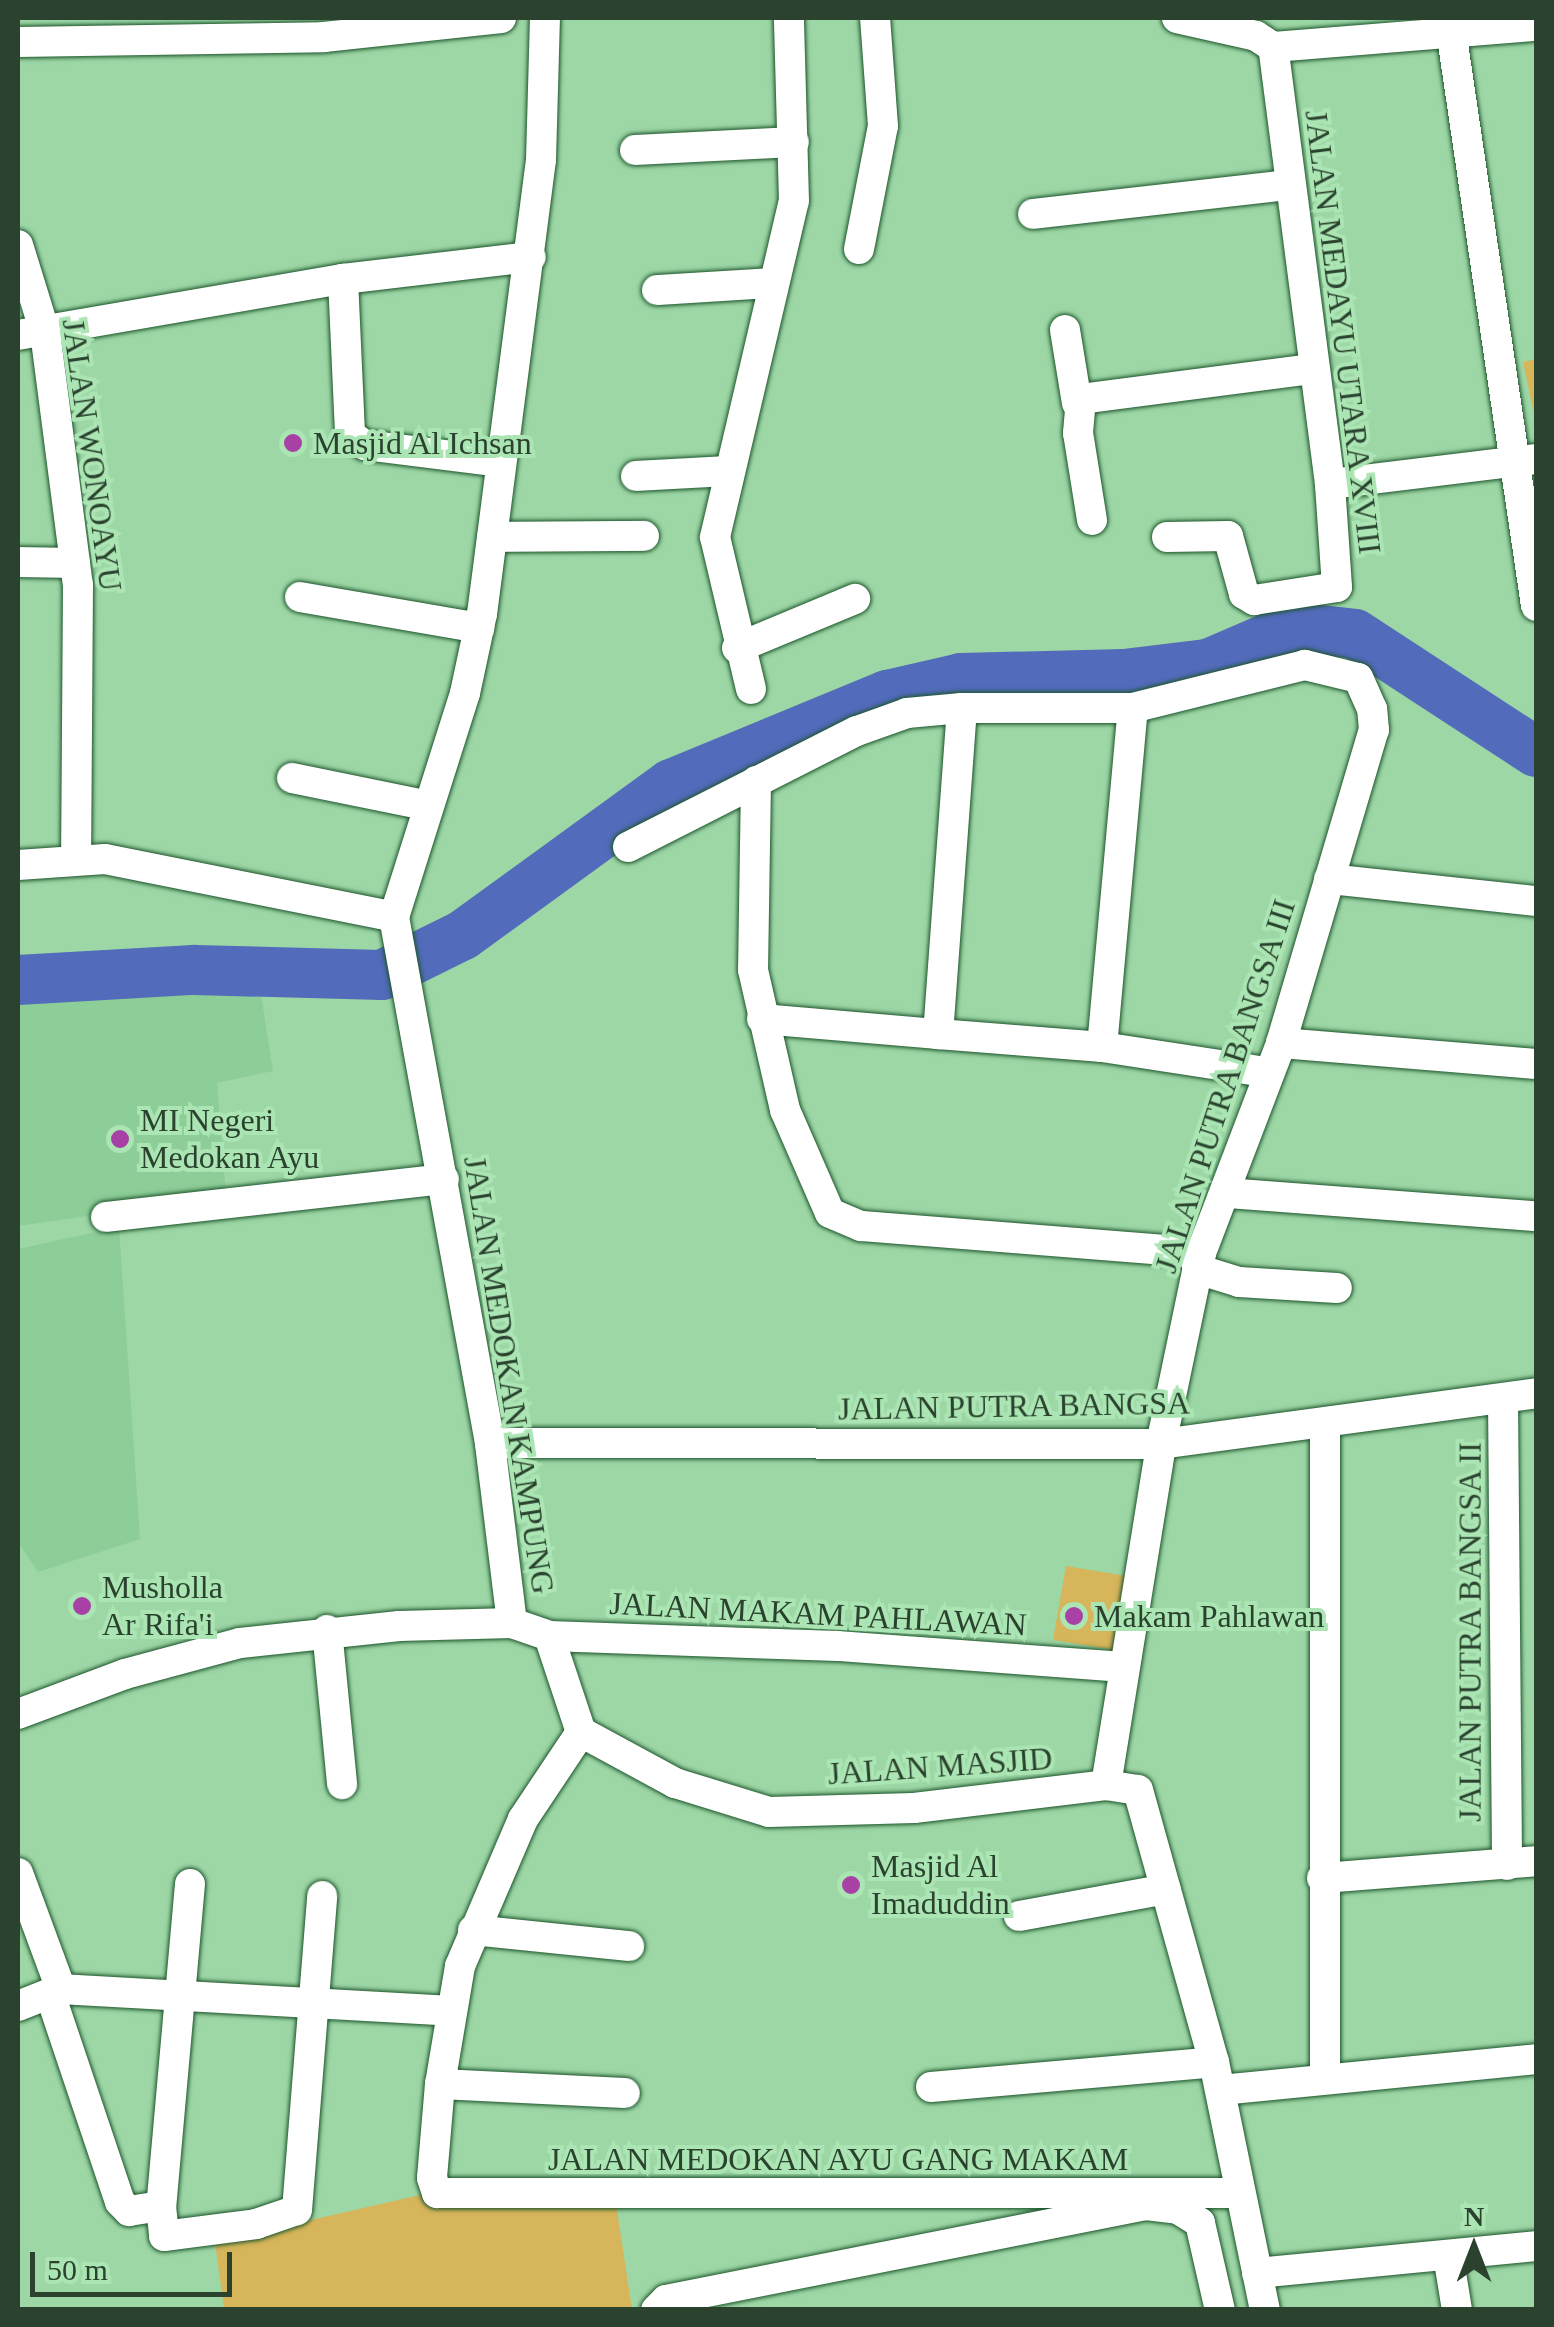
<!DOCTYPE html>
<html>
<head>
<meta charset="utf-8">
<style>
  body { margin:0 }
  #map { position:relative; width:1554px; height:2327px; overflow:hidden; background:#9dd7a6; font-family:"Times New Roman",serif }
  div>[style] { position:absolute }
  .built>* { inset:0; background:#8dcd98 }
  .green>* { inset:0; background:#d6b55b }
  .river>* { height:50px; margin:-25px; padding:0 25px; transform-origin:25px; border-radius:25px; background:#526bbb }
  .roads { filter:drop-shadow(0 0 2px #1d552b) drop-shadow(0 0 2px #1d552b) }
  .minor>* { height:30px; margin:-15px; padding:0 15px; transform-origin:15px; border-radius:15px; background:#fff }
  .dots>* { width:28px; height:28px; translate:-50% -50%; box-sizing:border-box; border:5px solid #aae5b3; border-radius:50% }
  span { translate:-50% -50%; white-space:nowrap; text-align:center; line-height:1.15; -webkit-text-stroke:8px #aae5b3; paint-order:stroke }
  .street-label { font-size:32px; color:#2a422e }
  .poi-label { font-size:32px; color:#2a422e }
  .left { translate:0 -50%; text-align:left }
  .frame { position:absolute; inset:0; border:20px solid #2a422e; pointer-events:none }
  .north { position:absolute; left:1424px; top:2197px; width:100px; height:100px; -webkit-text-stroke:8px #aae5b3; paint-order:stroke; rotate:0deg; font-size:28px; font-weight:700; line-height:40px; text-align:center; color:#2a422e }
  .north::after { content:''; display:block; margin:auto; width:35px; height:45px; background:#2a422e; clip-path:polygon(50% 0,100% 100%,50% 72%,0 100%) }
  .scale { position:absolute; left:30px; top:2252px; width:202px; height:45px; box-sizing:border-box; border:5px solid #2a422e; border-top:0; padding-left:12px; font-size:30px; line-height:35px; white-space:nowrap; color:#2a422e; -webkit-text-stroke:8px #aae5b3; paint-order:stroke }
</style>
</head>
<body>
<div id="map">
  <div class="built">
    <i style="clip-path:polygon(259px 982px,273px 1071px,217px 1083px,226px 1196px,18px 1226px,18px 992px)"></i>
    <i style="clip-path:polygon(119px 1227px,140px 1539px,38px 1572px,18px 1542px,18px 1249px)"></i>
  </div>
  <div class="green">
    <i style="clip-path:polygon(1536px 359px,1536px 423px,1523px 362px)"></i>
    <i style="clip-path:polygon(1066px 1566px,1126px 1576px,1113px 1650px,1053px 1640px)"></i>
    <i style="clip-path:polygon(420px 2195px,616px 2204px,632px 2309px,224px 2309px,215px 2242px)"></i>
  </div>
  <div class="river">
    <i style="left:18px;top:980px;width:176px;rotate:-3.3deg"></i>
    <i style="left:194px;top:970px;width:188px;rotate:1.5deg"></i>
    <i style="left:382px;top:975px;width:90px;rotate:-26.3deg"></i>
    <i style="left:463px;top:935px;width:257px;rotate:-36deg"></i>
    <i style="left:671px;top:784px;width:234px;rotate:-22.4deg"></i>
    <i style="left:887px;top:695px;width:76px;rotate:-12.9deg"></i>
    <i style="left:961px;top:678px;width:163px;rotate:-1.4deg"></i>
    <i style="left:1124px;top:674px;width:85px;rotate:-6.8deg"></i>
    <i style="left:1208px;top:664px;width:94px;rotate:-23.3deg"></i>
    <i style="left:1294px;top:627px;width:61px;rotate:6.5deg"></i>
    <i style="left:1355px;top:634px;width:216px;rotate:33.1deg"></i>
  </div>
  <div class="roads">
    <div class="minor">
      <i style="left:1177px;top:18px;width:81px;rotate:12.8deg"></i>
      <i style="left:1256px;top:36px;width:20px;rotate:33deg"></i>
      <i style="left:1452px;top:37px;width:575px;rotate:81.6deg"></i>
      <i style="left:18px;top:42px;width:306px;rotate:-0.9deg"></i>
      <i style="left:324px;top:37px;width:178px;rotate:-6.1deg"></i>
      <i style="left:1273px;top:47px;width:264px;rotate:-4.6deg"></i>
      <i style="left:635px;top:150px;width:159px;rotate:-2.9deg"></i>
      <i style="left:1033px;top:214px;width:256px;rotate:-6.5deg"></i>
      <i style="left:18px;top:245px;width:91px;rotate:72.8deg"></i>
      <i style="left:45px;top:332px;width:255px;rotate:82.6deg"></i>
      <i style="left:78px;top:585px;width:273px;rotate:90.4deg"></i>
      <i style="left:859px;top:249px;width:125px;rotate:-79deg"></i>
      <i style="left:883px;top:126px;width:108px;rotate:-94.2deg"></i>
      <i style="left:343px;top:279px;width:156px;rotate:87.4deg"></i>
      <i style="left:350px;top:435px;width:18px;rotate:34deg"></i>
      <i style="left:365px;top:445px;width:137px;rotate:7.1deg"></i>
      <i style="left:657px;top:290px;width:114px;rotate:-3.5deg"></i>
      <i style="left:1065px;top:330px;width:74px;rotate:80.7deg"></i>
      <i style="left:18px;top:335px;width:330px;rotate:-9.8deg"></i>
      <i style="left:343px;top:279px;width:189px;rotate:-6.7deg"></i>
      <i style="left:636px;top:476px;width:91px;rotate:-3.1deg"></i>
      <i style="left:1330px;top:484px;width:208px;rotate:-6.9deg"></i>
      <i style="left:1092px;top:520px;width:88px;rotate:-99.1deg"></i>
      <i style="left:1078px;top:433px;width:34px;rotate:-85deg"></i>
      <i style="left:1081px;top:399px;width:234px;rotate:-7.4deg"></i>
      <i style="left:492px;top:537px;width:152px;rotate:-0.4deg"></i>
      <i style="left:1167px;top:537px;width:61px;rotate:-0.9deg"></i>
      <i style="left:1228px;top:536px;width:60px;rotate:74.6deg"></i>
      <i style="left:1244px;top:594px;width:12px;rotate:31deg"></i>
      <i style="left:1254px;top:600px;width:84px;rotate:-8.9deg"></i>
      <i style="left:1337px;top:587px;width:103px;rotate:-93.9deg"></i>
      <i style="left:1330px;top:484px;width:441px;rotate:-97.4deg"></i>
      <i style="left:18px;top:562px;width:57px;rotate:1deg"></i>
      <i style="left:300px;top:597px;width:182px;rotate:9.8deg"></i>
      <i style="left:737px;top:648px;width:128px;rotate:-22.6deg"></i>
      <i style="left:751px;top:689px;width:156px;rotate:-103.3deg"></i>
      <i style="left:715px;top:537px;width:345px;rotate:-76.8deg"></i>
      <i style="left:794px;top:201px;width:183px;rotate:-91.6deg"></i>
      <i style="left:292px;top:778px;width:136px;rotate:11.5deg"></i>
      <i style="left:756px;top:781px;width:189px;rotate:90.9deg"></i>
      <i style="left:753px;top:970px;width:144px;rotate:77.1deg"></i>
      <i style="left:785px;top:1110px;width:112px;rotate:66.4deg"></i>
      <i style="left:830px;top:1213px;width:34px;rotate:23deg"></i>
      <i style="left:861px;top:1226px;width:341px;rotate:4.5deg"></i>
      <i style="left:628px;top:847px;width:257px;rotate:-26.9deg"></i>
      <i style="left:857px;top:731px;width:53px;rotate:-19.8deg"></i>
      <i style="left:907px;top:713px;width:55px;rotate:-5.2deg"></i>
      <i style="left:18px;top:865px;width:87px;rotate:-3.9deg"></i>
      <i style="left:105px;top:859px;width:295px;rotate:11.3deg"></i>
      <i style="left:1329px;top:879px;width:208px;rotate:6.1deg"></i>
      <i style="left:762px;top:1019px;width:177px;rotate:4.9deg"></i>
      <i style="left:1281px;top:1043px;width:256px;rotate:4.7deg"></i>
      <i style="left:1102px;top:1047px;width:340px;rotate:-84.8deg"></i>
      <i style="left:1227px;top:1193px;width:310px;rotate:4.3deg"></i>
      <i style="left:106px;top:1217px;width:340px;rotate:-6.4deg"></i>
      <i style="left:1197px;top:1269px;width:44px;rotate:17.2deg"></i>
      <i style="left:1239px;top:1282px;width:98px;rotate:3.5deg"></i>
      <i style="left:1503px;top:1399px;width:466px;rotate:89.5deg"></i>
      <i style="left:1325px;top:1423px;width:655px;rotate:90deg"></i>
      <i style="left:490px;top:1443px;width:671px;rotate:0.09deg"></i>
      <i style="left:1161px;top:1444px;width:378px;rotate:-7.7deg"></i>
      <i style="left:512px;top:1623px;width:181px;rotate:-97deg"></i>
      <i style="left:490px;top:1443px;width:535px;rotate:-100.34deg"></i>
      <i style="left:394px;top:917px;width:235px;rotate:-72.4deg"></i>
      <i style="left:465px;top:693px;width:81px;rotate:-77.9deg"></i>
      <i style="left:482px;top:614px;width:458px;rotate:-82.6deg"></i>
      <i style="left:541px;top:160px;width:142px;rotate:-88.4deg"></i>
      <i style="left:327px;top:1630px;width:155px;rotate:84.4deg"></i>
      <i style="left:549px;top:1636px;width:101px;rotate:71.6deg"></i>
      <i style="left:581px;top:1732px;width:107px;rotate:28.5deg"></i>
      <i style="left:675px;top:1783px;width:98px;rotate:17.1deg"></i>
      <i style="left:769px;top:1812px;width:145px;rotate:-1.6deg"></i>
      <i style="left:914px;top:1808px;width:193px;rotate:-6.8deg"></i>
      <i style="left:1106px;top:1785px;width:32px;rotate:9deg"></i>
      <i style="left:1138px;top:1790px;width:282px;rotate:74.4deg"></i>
      <i style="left:1214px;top:2062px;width:253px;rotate:78.4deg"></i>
      <i style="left:18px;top:1714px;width:114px;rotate:-20.5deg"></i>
      <i style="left:125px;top:1674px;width:119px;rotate:-15.1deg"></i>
      <i style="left:240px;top:1643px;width:160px;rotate:-6.1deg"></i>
      <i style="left:399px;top:1626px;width:113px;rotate:-1.5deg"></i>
      <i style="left:512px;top:1623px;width:39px;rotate:19deg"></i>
      <i style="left:549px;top:1636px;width:289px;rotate:2deg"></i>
      <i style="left:838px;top:1646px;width:285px;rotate:4.2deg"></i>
      <i style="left:581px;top:1732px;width:105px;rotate:123.7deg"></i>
      <i style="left:523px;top:1819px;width:160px;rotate:113.2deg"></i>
      <i style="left:460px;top:1966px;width:120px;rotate:99.6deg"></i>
      <i style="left:440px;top:2084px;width:94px;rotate:94.9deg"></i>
      <i style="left:432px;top:2178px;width:16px;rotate:72deg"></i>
      <i style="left:437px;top:2193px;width:802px"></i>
      <i style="left:1106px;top:1785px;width:345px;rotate:-80.8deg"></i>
      <i style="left:1161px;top:1444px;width:195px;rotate:-78.2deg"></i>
      <i style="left:1201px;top:1253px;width:225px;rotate:-69.1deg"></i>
      <i style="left:1281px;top:1043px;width:327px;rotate:-73.5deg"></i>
      <i style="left:1374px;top:730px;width:21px;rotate:-95deg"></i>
      <i style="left:1372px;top:709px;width:34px;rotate:-114deg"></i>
      <i style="left:1358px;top:678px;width:55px;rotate:-166.2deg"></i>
      <i style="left:1305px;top:665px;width:177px;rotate:166deg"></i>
      <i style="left:1133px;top:708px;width:171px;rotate:180deg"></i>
      <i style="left:962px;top:708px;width:327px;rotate:94.2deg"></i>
      <i style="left:938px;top:1034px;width:165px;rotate:4.5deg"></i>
      <i style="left:1102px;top:1047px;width:166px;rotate:8.7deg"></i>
      <i style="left:18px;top:1873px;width:124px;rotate:69.7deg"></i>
      <i style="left:61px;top:1989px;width:390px;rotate:3.2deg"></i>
      <i style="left:1322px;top:1878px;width:215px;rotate:-4.5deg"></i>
      <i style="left:190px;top:1884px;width:323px;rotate:95.1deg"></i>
      <i style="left:161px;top:2206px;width:30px;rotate:84deg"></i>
      <i style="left:164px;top:2236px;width:93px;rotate:-7.4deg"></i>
      <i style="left:256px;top:2224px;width:43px;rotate:-18.9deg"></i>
      <i style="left:297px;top:2210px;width:315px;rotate:-85.4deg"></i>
      <i style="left:1019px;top:1916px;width:149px;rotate:-10.4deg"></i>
      <i style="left:473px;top:1930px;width:157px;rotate:5.9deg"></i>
      <i style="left:50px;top:1994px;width:219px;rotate:71.4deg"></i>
      <i style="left:120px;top:2202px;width:13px;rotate:45deg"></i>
      <i style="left:129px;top:2211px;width:32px;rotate:-9deg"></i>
      <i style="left:18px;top:2006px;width:46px;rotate:-21.6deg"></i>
      <i style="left:440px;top:2084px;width:185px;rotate:2.8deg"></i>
      <i style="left:931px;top:2087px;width:284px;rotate:-5deg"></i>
      <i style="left:1221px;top:2090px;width:317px;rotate:-5.6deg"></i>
      <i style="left:1448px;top:2255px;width:56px;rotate:80.7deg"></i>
      <i style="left:1257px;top:2273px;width:280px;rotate:-5.5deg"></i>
      <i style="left:656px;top:2310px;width:14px;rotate:-45deg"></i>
      <i style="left:666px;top:2300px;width:489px;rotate:-11.2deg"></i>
      <i style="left:1146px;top:2205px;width:32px;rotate:7deg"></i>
      <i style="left:1178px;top:2209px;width:26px;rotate:32deg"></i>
      <i style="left:1200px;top:2223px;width:89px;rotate:77.1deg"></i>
    </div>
  </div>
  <div class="dots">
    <i style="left:293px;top:443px;background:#a841a5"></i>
    <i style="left:120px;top:1139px;background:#a841a5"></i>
    <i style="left:82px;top:1606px;background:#a841a5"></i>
    <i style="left:1074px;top:1616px;background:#a841a5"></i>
    <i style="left:851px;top:1885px;background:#a841a5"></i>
  </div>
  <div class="street-label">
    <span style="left:1343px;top:332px;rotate:83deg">JALAN MEDAYU UTARA XVIII</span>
    <span style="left:92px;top:455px;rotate:82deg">JALAN WONOAYU</span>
    <span style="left:1225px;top:1086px;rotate:-72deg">JALAN PUTRA BANGSA III</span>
    <span style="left:509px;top:1375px;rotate:81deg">JALAN MEDOKAN KAMPUNG</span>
    <span style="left:1014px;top:1406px;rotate:-1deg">JALAN PUTRA BANGSA</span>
    <span style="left:818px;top:1614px;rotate:3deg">JALAN MAKAM PAHLAWAN</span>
    <span style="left:1470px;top:1632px;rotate:-90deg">JALAN PUTRA BANGSA II</span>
    <span style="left:940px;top:1766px;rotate:-4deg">JALAN MASJID</span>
    <span style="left:838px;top:2159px">JALAN MEDOKAN AYU GANG MAKAM</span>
  </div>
  <div class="poi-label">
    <span class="left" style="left:313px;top:443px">Masjid Al Ichsan</span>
    <span class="left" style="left:140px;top:1139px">MI Negeri<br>Medokan Ayu</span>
    <span class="left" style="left:102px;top:1606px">Musholla<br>Ar Rifa'i</span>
    <span class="left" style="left:1094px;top:1616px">Makam Pahlawan</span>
    <span class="left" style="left:871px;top:1885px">Masjid Al<br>Imaduddin</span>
  </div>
  <div class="frame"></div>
  <div class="north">N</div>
  <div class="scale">50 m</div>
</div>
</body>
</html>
